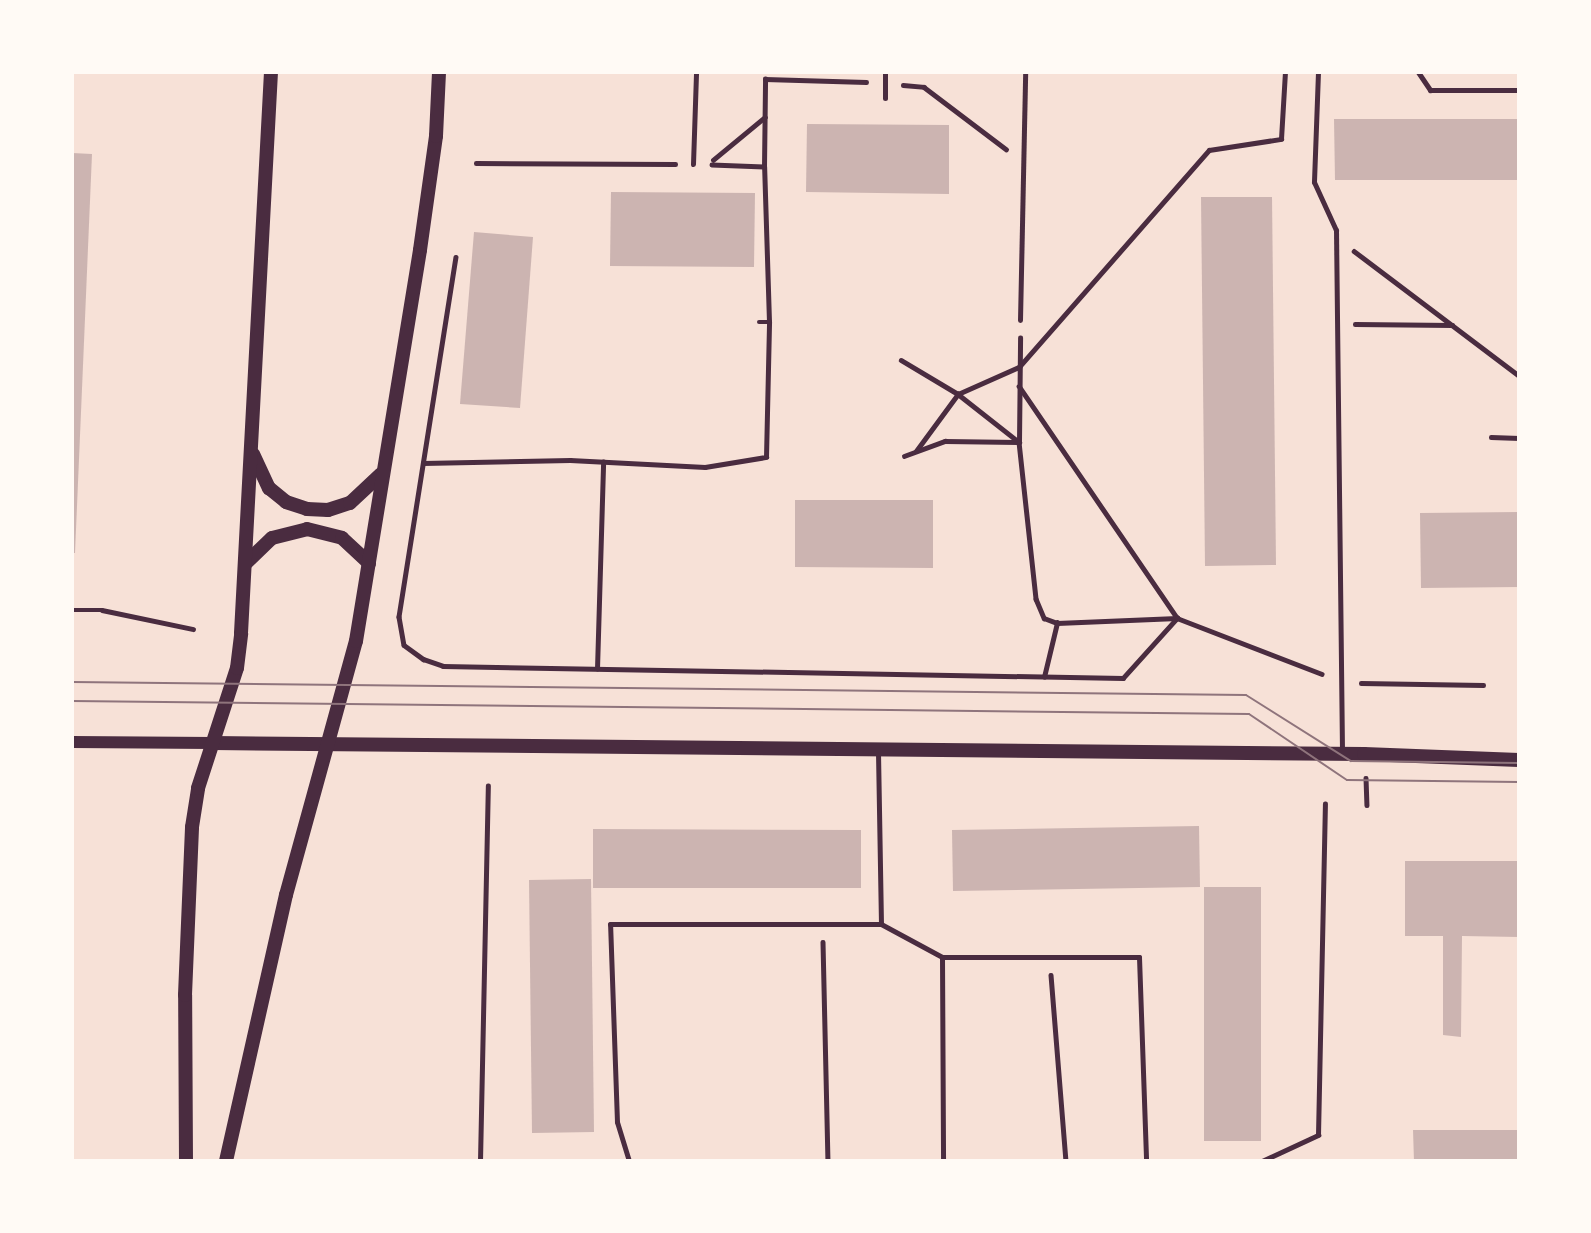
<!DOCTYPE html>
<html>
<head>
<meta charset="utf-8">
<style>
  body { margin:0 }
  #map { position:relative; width:1591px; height:1233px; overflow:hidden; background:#f7e1d7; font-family:Raleway,sans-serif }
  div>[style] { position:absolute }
  .building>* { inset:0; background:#ccb4b1 }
  .path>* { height:4.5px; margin:-2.25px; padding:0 2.25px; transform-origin:2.25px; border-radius:2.25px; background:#4a2c40 }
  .service>* { height:5px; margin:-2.5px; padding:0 2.5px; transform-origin:2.5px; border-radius:2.5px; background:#4a2c40 }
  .tertiary>* { height:12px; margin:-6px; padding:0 6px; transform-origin:6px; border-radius:6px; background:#4a2c40 }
  .secondary>* { height:14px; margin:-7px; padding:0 7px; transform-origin:7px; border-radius:7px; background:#4a2c40 }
  .tram>* { height:2px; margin:-1px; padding:0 1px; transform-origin:1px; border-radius:1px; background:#8f747c }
  span { translate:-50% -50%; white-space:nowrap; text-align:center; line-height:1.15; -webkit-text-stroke:5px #fffaf5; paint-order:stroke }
  .frame { position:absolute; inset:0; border:74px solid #fffaf5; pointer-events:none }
</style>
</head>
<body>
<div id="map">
  <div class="building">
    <i style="clip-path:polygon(1334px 119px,1519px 119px,1519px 180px,1335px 180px)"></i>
    <i style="clip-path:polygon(807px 124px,949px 125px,949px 194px,806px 192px)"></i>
    <i style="clip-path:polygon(72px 153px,92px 154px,75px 553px,72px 553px)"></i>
    <i style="clip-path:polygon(611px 192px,755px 193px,754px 267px,610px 266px)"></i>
    <i style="clip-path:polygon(1201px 197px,1272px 197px,1276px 565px,1205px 566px)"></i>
    <i style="clip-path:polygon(474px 232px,533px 237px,520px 408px,460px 404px)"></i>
    <i style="clip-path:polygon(795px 500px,933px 500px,933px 568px,795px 567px)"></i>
    <i style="clip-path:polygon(1519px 512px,1519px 587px,1421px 588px,1420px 513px)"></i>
    <i style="clip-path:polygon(1199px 826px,1200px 887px,953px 891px,952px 830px)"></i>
    <i style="clip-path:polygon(593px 829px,861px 830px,861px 888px,593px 888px)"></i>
    <i style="clip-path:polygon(1405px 861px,1519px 861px,1519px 937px,1462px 936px,1461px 1037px,1443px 1035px,1443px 936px,1405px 936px)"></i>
    <i style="clip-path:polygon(591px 879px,594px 1132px,532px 1133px,529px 880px)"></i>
    <i style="clip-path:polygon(1204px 887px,1261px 887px,1261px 1141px,1204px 1141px)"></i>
    <i style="clip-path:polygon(1413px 1130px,1519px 1130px,1519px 1161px,1414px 1161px)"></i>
  </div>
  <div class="path">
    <i style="left:903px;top:85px;width:21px;rotate:5deg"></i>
    <i style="left:924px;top:87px;width:103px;rotate:37.1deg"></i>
    <i style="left:713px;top:160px;width:67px;rotate:-39.6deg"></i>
    <i style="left:476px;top:163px;width:199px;rotate:0.3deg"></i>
    <i style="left:764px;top:167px;width:88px;rotate:-89.3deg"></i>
    <i style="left:765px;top:79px;width:101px;rotate:1.7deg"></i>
    <i style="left:1354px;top:251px;width:207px;rotate:37.1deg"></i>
    <i style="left:456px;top:257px;width:364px;rotate:99deg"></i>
    <i style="left:399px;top:617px;width:28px;rotate:80deg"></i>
    <i style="left:404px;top:645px;width:24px;rotate:36deg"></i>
    <i style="left:423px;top:659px;width:21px;rotate:19deg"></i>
    <i style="left:443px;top:666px;width:680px;rotate:1.01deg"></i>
    <i style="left:1123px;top:678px;width:81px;rotate:-48deg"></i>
    <i style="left:759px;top:322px;width:10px"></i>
    <i style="left:1355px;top:324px;width:97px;rotate:0.6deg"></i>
    <i style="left:901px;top:360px;width:66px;rotate:30.8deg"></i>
    <i style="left:958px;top:394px;width:78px;rotate:38.2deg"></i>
    <i style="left:1019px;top:442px;width:158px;rotate:83.8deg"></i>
    <i style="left:1036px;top:599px;width:21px;rotate:67deg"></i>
    <i style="left:1044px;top:618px;width:14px;rotate:21deg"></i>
    <i style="left:1057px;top:623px;width:120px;rotate:-2.4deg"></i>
    <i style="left:1019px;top:386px;width:281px;rotate:55.7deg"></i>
    <i style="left:1177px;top:618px;width:155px;rotate:21.1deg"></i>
    <i style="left:1491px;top:437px;width:28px;rotate:2deg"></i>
    <i style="left:916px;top:451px;width:71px;rotate:-53.6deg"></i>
    <i style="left:958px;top:394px;width:67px;rotate:-23.9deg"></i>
    <i style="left:1019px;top:367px;width:288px;rotate:-48.8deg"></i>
    <i style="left:1209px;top:150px;width:73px;rotate:-8.7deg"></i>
    <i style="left:1281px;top:139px;width:67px;rotate:-86.6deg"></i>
    <i style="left:904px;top:456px;width:44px;rotate:-20.1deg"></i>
    <i style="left:945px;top:441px;width:74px;rotate:0.8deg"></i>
    <i style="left:1019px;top:442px;width:104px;rotate:-89.4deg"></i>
    <i style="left:423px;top:463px;width:147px;rotate:-1.2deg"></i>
    <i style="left:570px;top:460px;width:135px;rotate:3deg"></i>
    <i style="left:705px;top:467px;width:62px;rotate:-9.3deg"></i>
    <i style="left:766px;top:457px;width:135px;rotate:-88.7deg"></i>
    <i style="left:769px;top:322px;width:155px;rotate:-91.8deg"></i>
    <i style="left:764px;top:167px;width:52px;rotate:-177.8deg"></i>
    <i style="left:72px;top:610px;width:30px"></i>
    <i style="left:102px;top:610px;width:93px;rotate:11.8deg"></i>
    <i style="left:597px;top:669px;width:207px;rotate:-88.3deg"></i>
    <i style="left:1044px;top:677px;width:56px;rotate:-76.5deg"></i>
    <i style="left:1361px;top:683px;width:122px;rotate:0.9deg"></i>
    <i style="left:1366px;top:778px;width:27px;rotate:88deg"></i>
    <i style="left:823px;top:942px;width:219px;rotate:88.7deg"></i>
    <i style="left:1051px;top:975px;width:187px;rotate:85.4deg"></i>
    <i style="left:480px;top:1161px;width:375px;rotate:-88.8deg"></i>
    <i style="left:1262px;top:1161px;width:62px;rotate:-24.9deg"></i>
    <i style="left:1318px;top:1135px;width:331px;rotate:-88.8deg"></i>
  </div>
  <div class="service">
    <i style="left:1318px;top:72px;width:110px;rotate:92.1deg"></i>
    <i style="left:1314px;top:182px;width:53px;rotate:65.4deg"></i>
    <i style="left:1336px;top:230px;width:523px;rotate:89.34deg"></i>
    <i style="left:1418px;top:72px;width:22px;rotate:56deg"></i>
    <i style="left:1430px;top:90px;width:89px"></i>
    <i style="left:885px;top:98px;width:26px;rotate:-90deg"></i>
    <i style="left:693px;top:164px;width:92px;rotate:-88.1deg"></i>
    <i style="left:1020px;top:320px;width:248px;rotate:-88.8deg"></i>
    <i style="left:881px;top:924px;width:69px;rotate:28.4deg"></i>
    <i style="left:942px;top:957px;width:197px"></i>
    <i style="left:1139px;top:957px;width:204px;rotate:88deg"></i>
    <i style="left:942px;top:957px;width:204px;rotate:89.7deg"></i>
    <i style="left:629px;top:1161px;width:41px;rotate:-107.1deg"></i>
    <i style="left:617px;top:1122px;width:198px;rotate:-92deg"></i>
    <i style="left:610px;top:924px;width:271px"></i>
    <i style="left:881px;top:924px;width:175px;rotate:-91deg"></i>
  </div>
  <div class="tertiary">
    <i style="left:72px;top:742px;width:141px;rotate:0.4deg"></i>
  </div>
  <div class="secondary">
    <i style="left:253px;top:454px;width:38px;rotate:65deg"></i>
    <i style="left:269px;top:488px;width:22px;rotate:39deg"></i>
    <i style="left:286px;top:502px;width:22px;rotate:18deg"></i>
    <i style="left:307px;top:509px;width:21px;rotate:3deg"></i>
    <i style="left:328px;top:510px;width:23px;rotate:-18deg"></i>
    <i style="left:350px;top:503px;width:42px;rotate:-43.1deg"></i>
    <i style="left:246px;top:563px;width:36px;rotate:-44deg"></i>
    <i style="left:272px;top:538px;width:36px;rotate:-14deg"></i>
    <i style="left:307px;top:529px;width:36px;rotate:14deg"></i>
    <i style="left:342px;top:538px;width:37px;rotate:43deg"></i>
    <i style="left:213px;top:743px;width:1151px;rotate:0.55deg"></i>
    <i style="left:1364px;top:754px;width:155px;rotate:2.2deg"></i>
    <i style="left:186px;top:1161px;width:166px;rotate:-90.3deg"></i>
    <i style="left:185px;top:995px;width:168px;rotate:-87.6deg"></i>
    <i style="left:192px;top:827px;width:39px;rotate:-81deg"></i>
    <i style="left:198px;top:788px;width:126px;rotate:-72deg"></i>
    <i style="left:237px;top:668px;width:35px;rotate:-83deg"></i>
    <i style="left:241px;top:633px;width:562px;rotate:-86.94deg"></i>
    <i style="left:226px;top:1161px;width:273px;rotate:-77.3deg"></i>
    <i style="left:286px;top:895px;width:263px;rotate:-74.6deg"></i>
    <i style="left:356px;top:641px;width:396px;rotate:-80.7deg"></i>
    <i style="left:420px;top:250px;width:115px;rotate:-82deg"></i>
    <i style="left:436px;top:136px;width:64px;rotate:-87.3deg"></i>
  </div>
  <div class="tram">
    <i style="left:72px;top:682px;width:1174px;rotate:0.63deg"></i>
    <i style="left:1246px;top:695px;width:124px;rotate:32.2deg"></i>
    <i style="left:1351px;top:761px;width:168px;rotate:0.7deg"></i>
    <i style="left:72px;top:701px;width:1177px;rotate:0.63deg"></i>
    <i style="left:1249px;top:714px;width:118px;rotate:34deg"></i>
    <i style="left:1347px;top:780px;width:172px;rotate:0.7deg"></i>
  </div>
  <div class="frame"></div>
</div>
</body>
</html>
